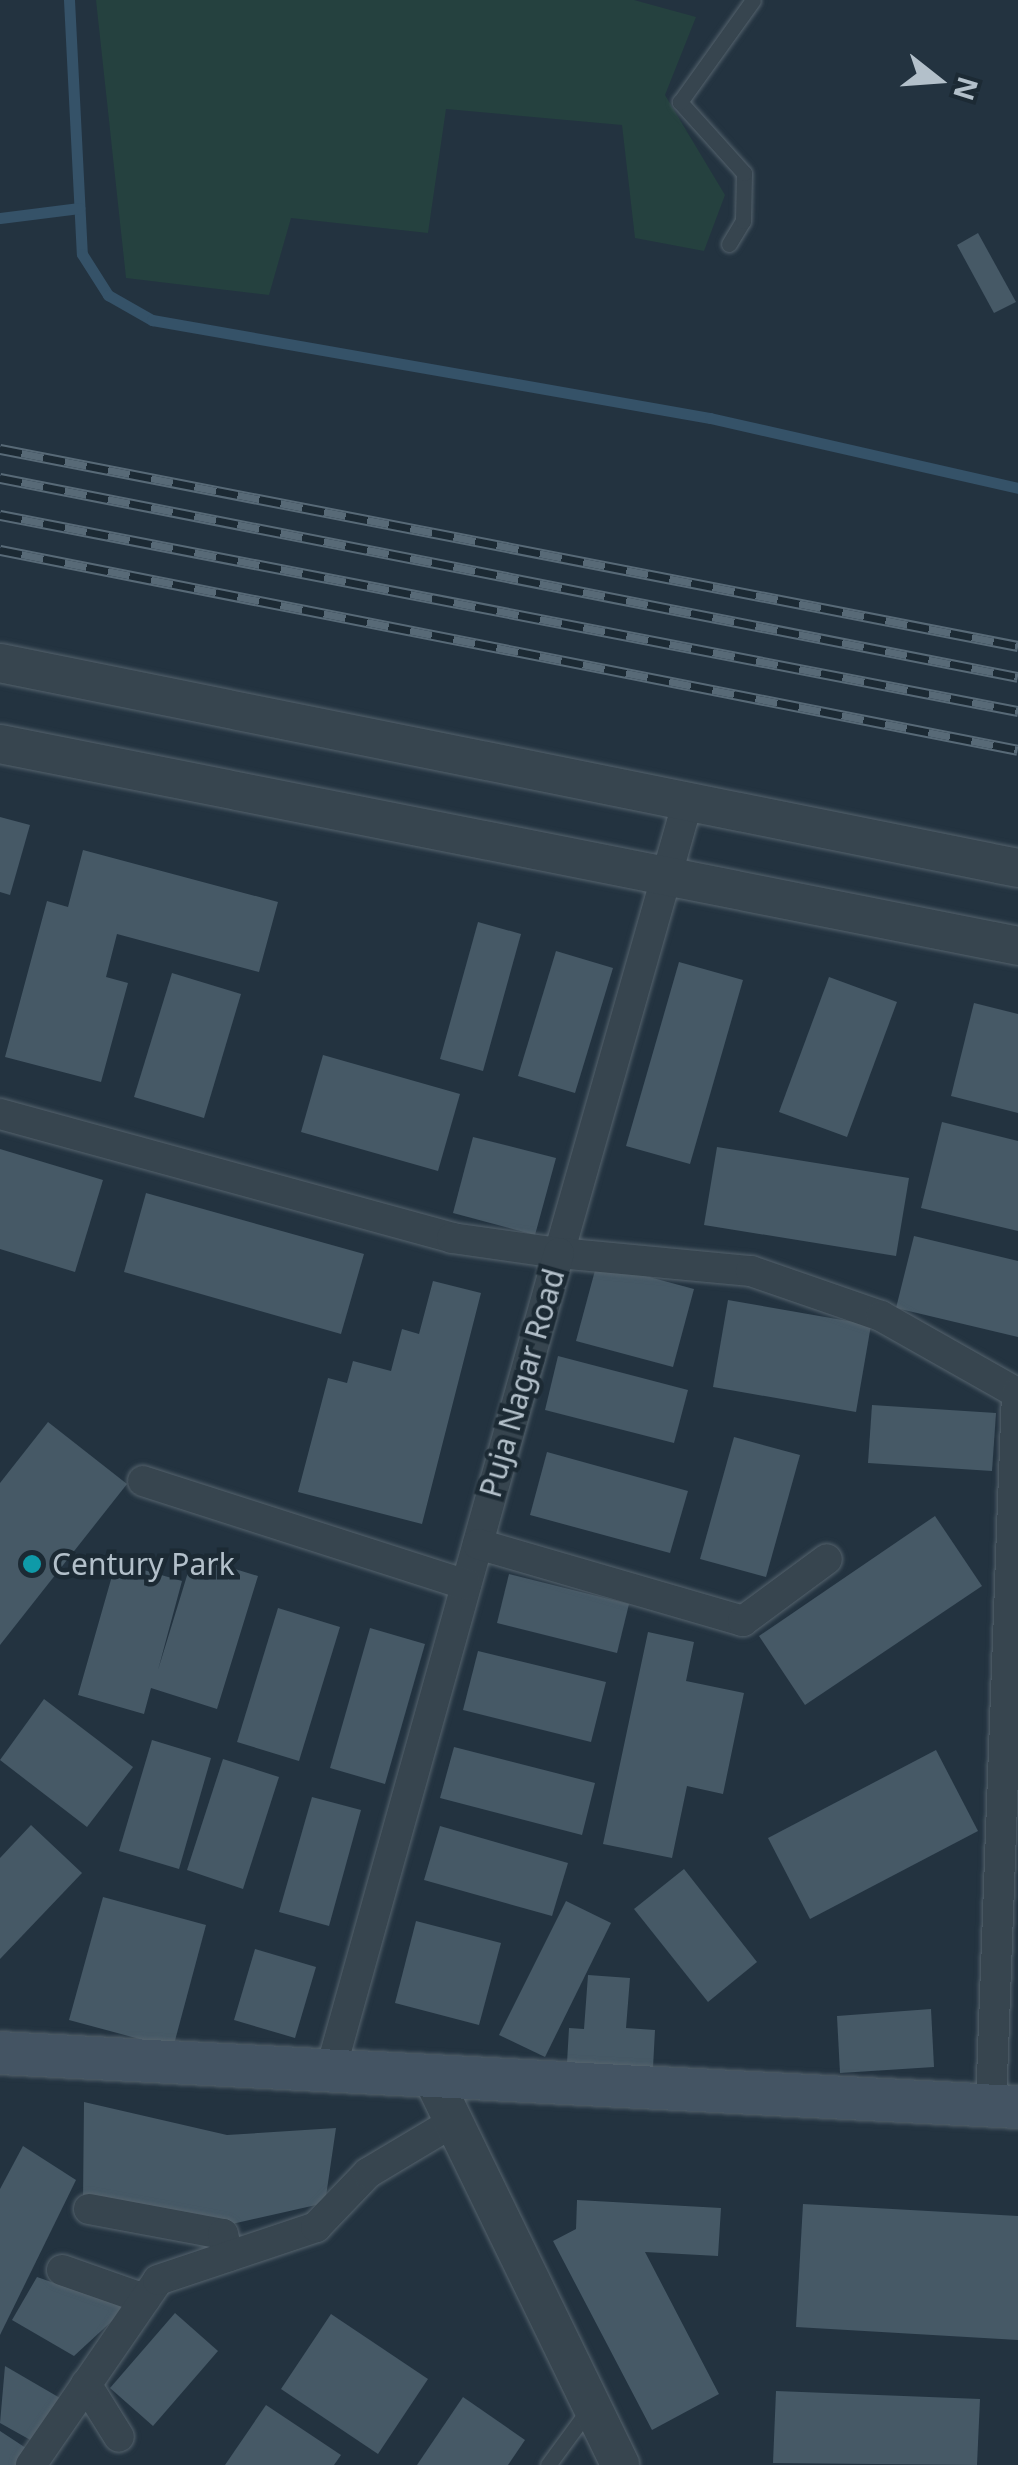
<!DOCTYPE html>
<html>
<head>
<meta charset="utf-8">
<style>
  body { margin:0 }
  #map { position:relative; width:1018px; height:2465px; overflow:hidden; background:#233340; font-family:"Noto Sans",sans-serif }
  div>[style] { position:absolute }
  .green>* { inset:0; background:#25413f }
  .stream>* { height:11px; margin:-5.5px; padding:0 5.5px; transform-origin:5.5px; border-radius:5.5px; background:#355268 }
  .building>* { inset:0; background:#465966 }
  .roads { filter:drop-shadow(0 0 2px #55636d) drop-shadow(0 0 2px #55636d) }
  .service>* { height:15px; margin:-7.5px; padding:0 7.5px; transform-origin:7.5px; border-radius:7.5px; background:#37454f }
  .minor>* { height:30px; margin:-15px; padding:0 15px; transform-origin:15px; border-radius:15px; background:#37454f }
  .tertiary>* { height:38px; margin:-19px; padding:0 19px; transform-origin:19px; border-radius:19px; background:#37454f }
  .secondary>* { height:42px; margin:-21px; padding:0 21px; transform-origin:21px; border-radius:21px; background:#445463 }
  .rail>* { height:11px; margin-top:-5.5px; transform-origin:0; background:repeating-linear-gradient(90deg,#1c2a34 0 22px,#586a77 0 44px); box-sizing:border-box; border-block:2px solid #586a77 }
  .dots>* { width:28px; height:28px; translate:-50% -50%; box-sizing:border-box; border:5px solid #1c2a34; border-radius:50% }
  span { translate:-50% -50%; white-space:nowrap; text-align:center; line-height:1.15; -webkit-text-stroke:9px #1c2a34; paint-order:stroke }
  .street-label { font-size:30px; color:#b3c0ca }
  .poi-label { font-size:30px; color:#b3c0ca }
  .left { translate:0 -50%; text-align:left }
  .north { position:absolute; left:888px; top:30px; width:100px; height:100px; -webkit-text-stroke:8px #1c2a34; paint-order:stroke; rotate:107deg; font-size:28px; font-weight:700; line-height:40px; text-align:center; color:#b3c0ca }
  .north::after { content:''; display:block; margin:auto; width:35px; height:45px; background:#b3c0ca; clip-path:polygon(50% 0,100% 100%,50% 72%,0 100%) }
</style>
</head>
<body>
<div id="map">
  <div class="green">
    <i style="clip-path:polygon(96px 0,634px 0,696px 17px,665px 95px,725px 195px,704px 251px,635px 238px,622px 125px,446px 109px,428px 233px,291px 218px,269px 295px,126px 278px)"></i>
  </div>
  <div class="stream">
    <i style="left:69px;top:0;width:254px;rotate:87.1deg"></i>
    <i style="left:82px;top:254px;width:49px;rotate:57.6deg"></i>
    <i style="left:108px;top:295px;width:51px;rotate:29.6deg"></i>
    <i style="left:152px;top:320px;width:567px;rotate:9.96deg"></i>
    <i style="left:710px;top:418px;width:316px;rotate:12.8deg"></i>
    <i style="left:0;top:218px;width:80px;rotate:-7.2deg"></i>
  </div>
  <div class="building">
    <i style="clip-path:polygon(978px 233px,1016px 302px,994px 313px,957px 245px)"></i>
    <i style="clip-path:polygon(0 817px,30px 825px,10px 895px,0 892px)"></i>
    <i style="clip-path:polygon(83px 850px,278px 902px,259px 972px,117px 934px,106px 977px,128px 983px,101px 1082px,5px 1057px,47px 901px,68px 907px)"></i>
    <i style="clip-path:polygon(478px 922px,521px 934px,483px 1071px,440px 1059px)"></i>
    <i style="clip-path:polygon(556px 951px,613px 968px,575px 1093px,518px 1076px)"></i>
    <i style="clip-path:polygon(679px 962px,743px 980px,690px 1164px,626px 1146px)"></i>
    <i style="clip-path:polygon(172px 973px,241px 994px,204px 1118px,134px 1097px)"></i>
    <i style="clip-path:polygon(829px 977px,897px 1002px,847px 1137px,779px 1112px)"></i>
    <i style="clip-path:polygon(974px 1003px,1018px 1014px,1018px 1113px,951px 1096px)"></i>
    <i style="clip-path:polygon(323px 1055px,460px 1094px,438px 1171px,301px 1132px)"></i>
    <i style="clip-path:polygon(942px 1122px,1018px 1141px,1018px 1231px,921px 1208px)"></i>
    <i style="clip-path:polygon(473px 1137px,556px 1158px,535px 1235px,453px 1213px)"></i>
    <i style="clip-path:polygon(717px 1147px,909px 1178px,896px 1256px,704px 1225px)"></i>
    <i style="clip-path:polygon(0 1149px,103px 1180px,75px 1272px,0 1249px)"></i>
    <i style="clip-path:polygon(146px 1193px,364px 1254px,341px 1334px,124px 1272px)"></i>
    <i style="clip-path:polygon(914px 1236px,1018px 1261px,1018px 1337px,896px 1308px)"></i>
    <i style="clip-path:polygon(597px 1263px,694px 1289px,673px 1367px,576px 1341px)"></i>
    <i style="clip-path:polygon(433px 1281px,481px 1293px,422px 1524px,298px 1492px,328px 1378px,347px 1383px,353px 1361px,391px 1371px,402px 1329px,419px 1334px)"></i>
    <i style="clip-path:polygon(728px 1300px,871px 1325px,856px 1412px,713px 1387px)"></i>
    <i style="clip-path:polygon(558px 1356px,688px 1390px,674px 1443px,545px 1410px)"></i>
    <i style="clip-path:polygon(872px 1405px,996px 1413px,992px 1471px,868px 1463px)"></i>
    <i style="clip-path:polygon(48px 1422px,127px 1484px,0 1645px,0 1483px)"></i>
    <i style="clip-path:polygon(734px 1437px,800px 1455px,766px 1577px,700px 1559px)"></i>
    <i style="clip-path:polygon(547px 1452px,688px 1491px,670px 1553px,530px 1515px)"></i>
    <i style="clip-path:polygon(935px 1516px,982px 1586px,805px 1705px,759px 1636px)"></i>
    <i style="clip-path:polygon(193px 1556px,258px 1576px,217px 1709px,151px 1688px,144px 1714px,78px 1695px,116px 1562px,182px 1581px,158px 1670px)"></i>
    <i style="clip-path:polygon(509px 1574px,629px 1604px,617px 1653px,497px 1623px)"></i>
    <i style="clip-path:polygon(278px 1608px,340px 1627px,299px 1761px,237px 1742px)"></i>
    <i style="clip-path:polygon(370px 1628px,425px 1644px,385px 1784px,330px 1768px)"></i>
    <i style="clip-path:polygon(648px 1632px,694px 1642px,686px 1681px,744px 1693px,723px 1794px,687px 1786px,672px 1858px,603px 1844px)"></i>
    <i style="clip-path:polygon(478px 1651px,606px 1682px,591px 1742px,463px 1710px)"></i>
    <i style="clip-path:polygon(44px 1699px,133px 1767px,87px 1827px,0 1760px)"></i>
    <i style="clip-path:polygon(152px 1740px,211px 1758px,179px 1869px,119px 1851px)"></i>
    <i style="clip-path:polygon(454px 1747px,595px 1783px,582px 1835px,440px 1798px)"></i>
    <i style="clip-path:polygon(936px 1750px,978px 1831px,810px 1919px,768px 1838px)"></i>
    <i style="clip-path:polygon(223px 1759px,279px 1777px,243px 1889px,187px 1870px)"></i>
    <i style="clip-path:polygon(312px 1797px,361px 1810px,329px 1926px,279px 1912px)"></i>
    <i style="clip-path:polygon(31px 1825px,82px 1873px,0 1959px,0 1858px)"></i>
    <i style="clip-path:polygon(440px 1826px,568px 1863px,552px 1916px,424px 1880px)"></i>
    <i style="clip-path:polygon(684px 1869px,757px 1962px,708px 2002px,634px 1909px)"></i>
    <i style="clip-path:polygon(103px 1897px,206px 1925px,173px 2048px,69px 2020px)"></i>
    <i style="clip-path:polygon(566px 1901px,611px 1923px,545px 2057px,499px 2035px)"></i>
    <i style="clip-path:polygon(416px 1921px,501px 1943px,479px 2025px,395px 2003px)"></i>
    <i style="clip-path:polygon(255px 1949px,316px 1967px,295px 2038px,234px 2020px)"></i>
    <i style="clip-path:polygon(588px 1975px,630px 1978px,626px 2028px,655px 2030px,653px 2068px,567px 2063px,569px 2028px,584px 2029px)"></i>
    <i style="clip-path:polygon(931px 2009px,934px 2067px,840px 2073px,837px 2016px)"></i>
    <i style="clip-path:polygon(84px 2102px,227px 2135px,336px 2128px,325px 2203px,210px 2229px,83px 2200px)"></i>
    <i style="clip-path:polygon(23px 2146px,76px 2180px,0 2335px,0 2189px)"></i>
    <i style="clip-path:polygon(577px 2200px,721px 2208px,718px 2256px,645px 2252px,719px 2394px,652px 2430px,553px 2241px,576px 2229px)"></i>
    <i style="clip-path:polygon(803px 2204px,1018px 2216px,1018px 2340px,796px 2327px)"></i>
    <i style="clip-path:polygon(37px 2277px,126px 2308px,74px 2356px,12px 2320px)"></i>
    <i style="clip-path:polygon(175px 2313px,218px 2351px,153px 2426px,110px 2388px)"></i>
    <i style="clip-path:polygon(331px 2314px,428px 2379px,378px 2454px,281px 2389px)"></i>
    <i style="clip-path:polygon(5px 2366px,60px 2398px,34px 2442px,0 2423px)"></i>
    <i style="clip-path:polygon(776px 2391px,980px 2399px,977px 2465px,773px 2463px)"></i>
    <i style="clip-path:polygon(463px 2397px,525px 2440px,508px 2465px,417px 2465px)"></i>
    <i style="clip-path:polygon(266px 2405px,341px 2455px,334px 2465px,225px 2465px)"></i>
    <i style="clip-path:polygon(0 2431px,29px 2450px,20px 2465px,0 2465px)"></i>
  </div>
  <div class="roads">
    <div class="service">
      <i style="left:729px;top:244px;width:27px;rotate:-59deg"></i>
      <i style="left:743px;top:221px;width:48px;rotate:-88.8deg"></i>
      <i style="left:744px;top:173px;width:96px;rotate:-132deg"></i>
      <i style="left:680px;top:102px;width:125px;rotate:-54.4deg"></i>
      <i style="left:548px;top:2465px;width:69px;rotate:-53.8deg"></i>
    </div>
    <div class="minor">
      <i style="left:687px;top:804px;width:467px;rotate:105.9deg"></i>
      <i style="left:559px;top:1253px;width:193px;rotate:5.4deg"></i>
      <i style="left:751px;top:1271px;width:138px;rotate:19.1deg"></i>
      <i style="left:881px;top:1316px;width:156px;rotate:29.5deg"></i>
      <i style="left:1017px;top:1393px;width:712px;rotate:92.09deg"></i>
      <i style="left:0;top:1114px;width:469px;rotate:15.3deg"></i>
      <i style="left:452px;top:1238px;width:108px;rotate:8deg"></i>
      <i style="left:559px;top:1253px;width:847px;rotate:105.61deg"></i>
      <i style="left:143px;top:1481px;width:339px;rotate:17.8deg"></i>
      <i style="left:478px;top:1544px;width:276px;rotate:16.2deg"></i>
      <i style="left:743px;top:1621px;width:104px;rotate:-36.4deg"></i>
      <i style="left:89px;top:2209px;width:136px;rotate:10.6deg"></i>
      <i style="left:223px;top:2234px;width:23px;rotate:77deg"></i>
      <i style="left:62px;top:2270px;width:88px;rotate:19.3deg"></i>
      <i style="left:86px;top:2384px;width:62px;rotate:58.1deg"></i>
      <i style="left:31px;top:2465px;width:224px;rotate:-55.5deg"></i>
      <i style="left:158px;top:2280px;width:167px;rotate:-18.5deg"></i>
      <i style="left:316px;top:2227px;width:75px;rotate:-46.1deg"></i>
      <i style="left:368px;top:2173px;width:96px;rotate:-30.9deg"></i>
    </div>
    <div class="tertiary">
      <i style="left:0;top:663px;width:1038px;rotate:11.39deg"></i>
      <i style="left:0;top:744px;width:1038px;rotate:11.22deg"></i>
      <i style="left:431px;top:2075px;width:433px;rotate:64.1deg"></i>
    </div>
    <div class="secondary">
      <i style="left:0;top:2053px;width:1019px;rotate:3.04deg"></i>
    </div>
  </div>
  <div class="rail">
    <i style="left:0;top:449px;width:1037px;rotate:10.95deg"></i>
    <i style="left:0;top:478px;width:1037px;rotate:11.06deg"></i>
    <i style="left:0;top:515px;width:1037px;rotate:10.9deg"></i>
    <i style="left:0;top:550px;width:1037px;rotate:11.11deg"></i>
  </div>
  <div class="dots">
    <i style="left:32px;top:1564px;background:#0f9aa8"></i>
  </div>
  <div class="street-label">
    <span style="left:522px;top:1383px;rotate:-74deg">Puja Nagar Road</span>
  </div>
  <div class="poi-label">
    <span class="left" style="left:52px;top:1564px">Century Park</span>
  </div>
  <div class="north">N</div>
</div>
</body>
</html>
